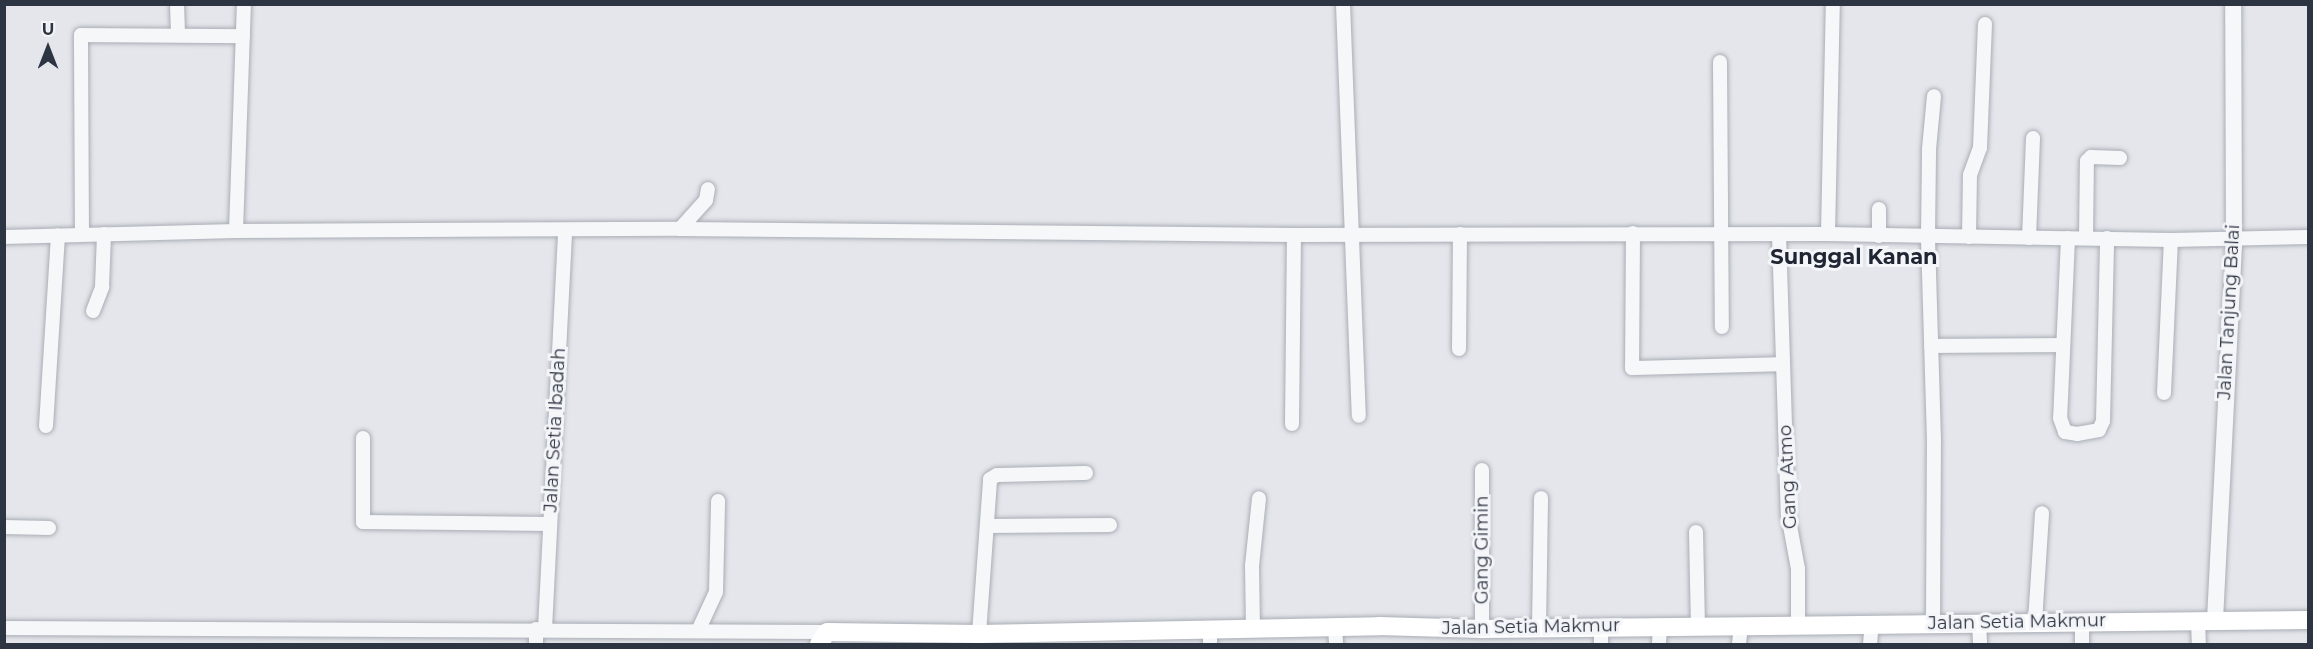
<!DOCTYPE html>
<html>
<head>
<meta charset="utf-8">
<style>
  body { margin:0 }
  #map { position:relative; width:2313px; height:649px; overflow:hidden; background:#e4e6eb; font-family:Montserrat,sans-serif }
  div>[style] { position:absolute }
  .roads { filter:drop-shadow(0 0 2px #a9adb5) drop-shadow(0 0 2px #a9adb5) }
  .minor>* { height:14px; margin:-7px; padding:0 7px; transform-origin:7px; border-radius:7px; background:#f6f7f9 }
  .tertiary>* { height:16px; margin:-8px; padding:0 8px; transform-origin:8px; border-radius:8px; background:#f6f7f9 }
  .secondary>* { height:18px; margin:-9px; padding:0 9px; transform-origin:9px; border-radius:9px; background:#fff }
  span { translate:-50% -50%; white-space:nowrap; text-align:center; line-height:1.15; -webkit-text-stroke:6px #f3f5f8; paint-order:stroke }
  .street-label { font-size:18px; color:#2d3442 }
  .quarter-label { font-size:21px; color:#1f2533; font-weight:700 }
  .frame { position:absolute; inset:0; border:6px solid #2d3442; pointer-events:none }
  .north { position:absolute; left:18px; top:18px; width:60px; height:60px; -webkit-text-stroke:4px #f3f5f8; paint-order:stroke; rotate:0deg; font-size:16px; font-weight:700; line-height:24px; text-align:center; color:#2d3442 }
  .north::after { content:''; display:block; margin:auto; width:21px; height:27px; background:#2d3442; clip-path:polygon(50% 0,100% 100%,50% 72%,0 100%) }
</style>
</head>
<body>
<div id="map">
  <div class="roads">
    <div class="minor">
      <i style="left:177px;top:4px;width:31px;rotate:88deg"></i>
      <i style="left:1343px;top:4px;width:412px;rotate:87.8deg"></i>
      <i style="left:1720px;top:62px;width:265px;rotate:89.6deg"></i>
      <i style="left:1879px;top:209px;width:27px;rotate:90deg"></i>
      <i style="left:680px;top:229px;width:39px;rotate:-48deg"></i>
      <i style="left:706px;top:200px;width:11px;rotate:-80deg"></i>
      <i style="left:236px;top:231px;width:227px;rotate:-88deg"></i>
      <i style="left:1633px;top:233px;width:135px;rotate:90.4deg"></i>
      <i style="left:1632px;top:368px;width:149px;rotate:-1.5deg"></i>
      <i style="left:82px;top:234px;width:199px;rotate:-90.3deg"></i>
      <i style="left:81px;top:35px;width:162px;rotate:0.4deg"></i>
      <i style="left:1779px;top:234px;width:281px;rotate:88.2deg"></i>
      <i style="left:1788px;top:515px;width:55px;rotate:79.5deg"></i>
      <i style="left:1798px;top:569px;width:56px;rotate:90deg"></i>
      <i style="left:1828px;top:234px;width:230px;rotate:-88.8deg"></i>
      <i style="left:4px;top:237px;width:232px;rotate:-1.5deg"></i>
      <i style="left:236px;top:231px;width:444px;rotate:-0.3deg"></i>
      <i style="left:680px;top:229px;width:614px;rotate:0.56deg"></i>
      <i style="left:1294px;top:235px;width:534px;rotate:-0.11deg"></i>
      <i style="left:1828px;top:234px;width:343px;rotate:1deg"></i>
      <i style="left:2171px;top:240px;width:137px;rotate:-1.3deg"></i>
      <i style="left:1969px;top:237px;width:62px;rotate:-89.1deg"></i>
      <i style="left:1970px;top:175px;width:29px;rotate:-70deg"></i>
      <i style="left:1980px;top:148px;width:124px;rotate:-87.7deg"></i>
      <i style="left:2029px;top:238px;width:100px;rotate:-87.7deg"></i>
      <i style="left:2068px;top:238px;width:180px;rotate:92.5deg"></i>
      <i style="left:2060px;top:418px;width:15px;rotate:70deg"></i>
      <i style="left:2065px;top:432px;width:12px;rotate:9deg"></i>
      <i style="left:2077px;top:434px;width:22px;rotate:-10deg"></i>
      <i style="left:2099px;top:430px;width:10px;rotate:-66deg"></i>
      <i style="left:2103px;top:421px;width:183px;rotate:-88.7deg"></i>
      <i style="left:2086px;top:238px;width:77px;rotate:-89.3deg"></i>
      <i style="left:2087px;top:161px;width:6px;rotate:-45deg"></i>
      <i style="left:2091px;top:157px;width:29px;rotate:2deg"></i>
      <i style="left:93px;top:311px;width:26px;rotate:-69deg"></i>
      <i style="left:102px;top:287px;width:53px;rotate:-87.8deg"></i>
      <i style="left:1931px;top:346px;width:131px;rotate:-0.4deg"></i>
      <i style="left:1459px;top:349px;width:115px;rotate:-89.5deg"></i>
      <i style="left:2164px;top:393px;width:153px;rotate:-87.4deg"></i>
      <i style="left:1292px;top:424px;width:189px;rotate:-89.4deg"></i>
      <i style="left:46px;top:426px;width:191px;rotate:-86.4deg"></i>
      <i style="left:363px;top:438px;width:84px;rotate:90deg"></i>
      <i style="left:363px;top:522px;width:187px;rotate:0.6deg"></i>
      <i style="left:1482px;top:470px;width:159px;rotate:90deg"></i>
      <i style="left:987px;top:526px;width:123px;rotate:-0.5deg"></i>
      <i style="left:4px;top:527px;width:45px;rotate:1.3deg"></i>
      <i style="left:1696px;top:532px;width:93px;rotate:88.8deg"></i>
      <i style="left:2198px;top:620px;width:24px;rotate:88deg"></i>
      <i style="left:2035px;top:622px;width:109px;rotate:-86.3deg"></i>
      <i style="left:1933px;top:623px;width:182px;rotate:-89.7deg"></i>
      <i style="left:1934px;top:441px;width:205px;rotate:-91.7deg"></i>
      <i style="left:1928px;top:236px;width:87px;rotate:-89.3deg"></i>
      <i style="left:1929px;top:149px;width:53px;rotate:-84.6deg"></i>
      <i style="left:1979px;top:623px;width:21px;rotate:87deg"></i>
      <i style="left:1601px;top:627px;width:17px;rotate:90deg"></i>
      <i style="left:4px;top:628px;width:823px;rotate:0.28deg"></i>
      <i style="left:1335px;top:628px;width:16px;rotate:86deg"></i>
      <i style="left:1539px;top:628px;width:130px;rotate:-89.1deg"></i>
      <i style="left:536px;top:629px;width:15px;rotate:90deg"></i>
      <i style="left:545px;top:629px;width:399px;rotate:-87.1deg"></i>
      <i style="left:1253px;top:629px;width:63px;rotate:-90.9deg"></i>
      <i style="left:1252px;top:566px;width:68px;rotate:-84.1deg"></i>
      <i style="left:1210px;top:630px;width:14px;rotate:90deg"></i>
      <i style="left:698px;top:631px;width:43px;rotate:-65.2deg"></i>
      <i style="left:716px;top:592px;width:91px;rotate:-88.7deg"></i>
      <i style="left:979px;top:634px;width:155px;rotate:-85.9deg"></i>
      <i style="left:990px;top:479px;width:8px;rotate:-30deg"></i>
      <i style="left:997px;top:475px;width:89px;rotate:-1.3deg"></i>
      <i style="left:1659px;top:644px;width:18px;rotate:-87deg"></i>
      <i style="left:1739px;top:644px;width:19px;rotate:-84deg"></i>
      <i style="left:1870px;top:644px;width:21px;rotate:-85deg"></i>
      <i style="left:2082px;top:644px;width:23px;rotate:-90deg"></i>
    </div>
    <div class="tertiary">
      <i style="left:2215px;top:620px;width:381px;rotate:-87.1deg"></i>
      <i style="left:2234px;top:239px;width:235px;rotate:-90.2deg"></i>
    </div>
    <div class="secondary">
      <i style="left:819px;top:644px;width:14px;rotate:-56deg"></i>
      <i style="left:827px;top:632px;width:152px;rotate:0.8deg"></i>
      <i style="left:979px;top:634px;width:400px;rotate:-1.1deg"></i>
      <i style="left:1379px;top:626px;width:103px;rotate:1.7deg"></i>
      <i style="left:1482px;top:629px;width:826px;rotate:-0.62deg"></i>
    </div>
  </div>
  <div class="street-label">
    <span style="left:2229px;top:312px;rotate:-87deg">Jalan Tanjung Balai</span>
    <span style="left:555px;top:430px;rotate:-87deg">Jalan Setia Ibadah</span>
    <span style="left:1788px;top:477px;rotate:-93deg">Gang Atmo</span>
    <span style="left:1482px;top:550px;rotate:-90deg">Gang Gimin</span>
    <span style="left:2017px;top:622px;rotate:-1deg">Jalan Setia Makmur</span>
    <span style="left:1531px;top:627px;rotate:-1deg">Jalan Setia Makmur</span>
  </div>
  <div class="quarter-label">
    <span style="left:1854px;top:257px">Sunggal Kanan</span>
  </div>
  <div class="frame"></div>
  <div class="north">U</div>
</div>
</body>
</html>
